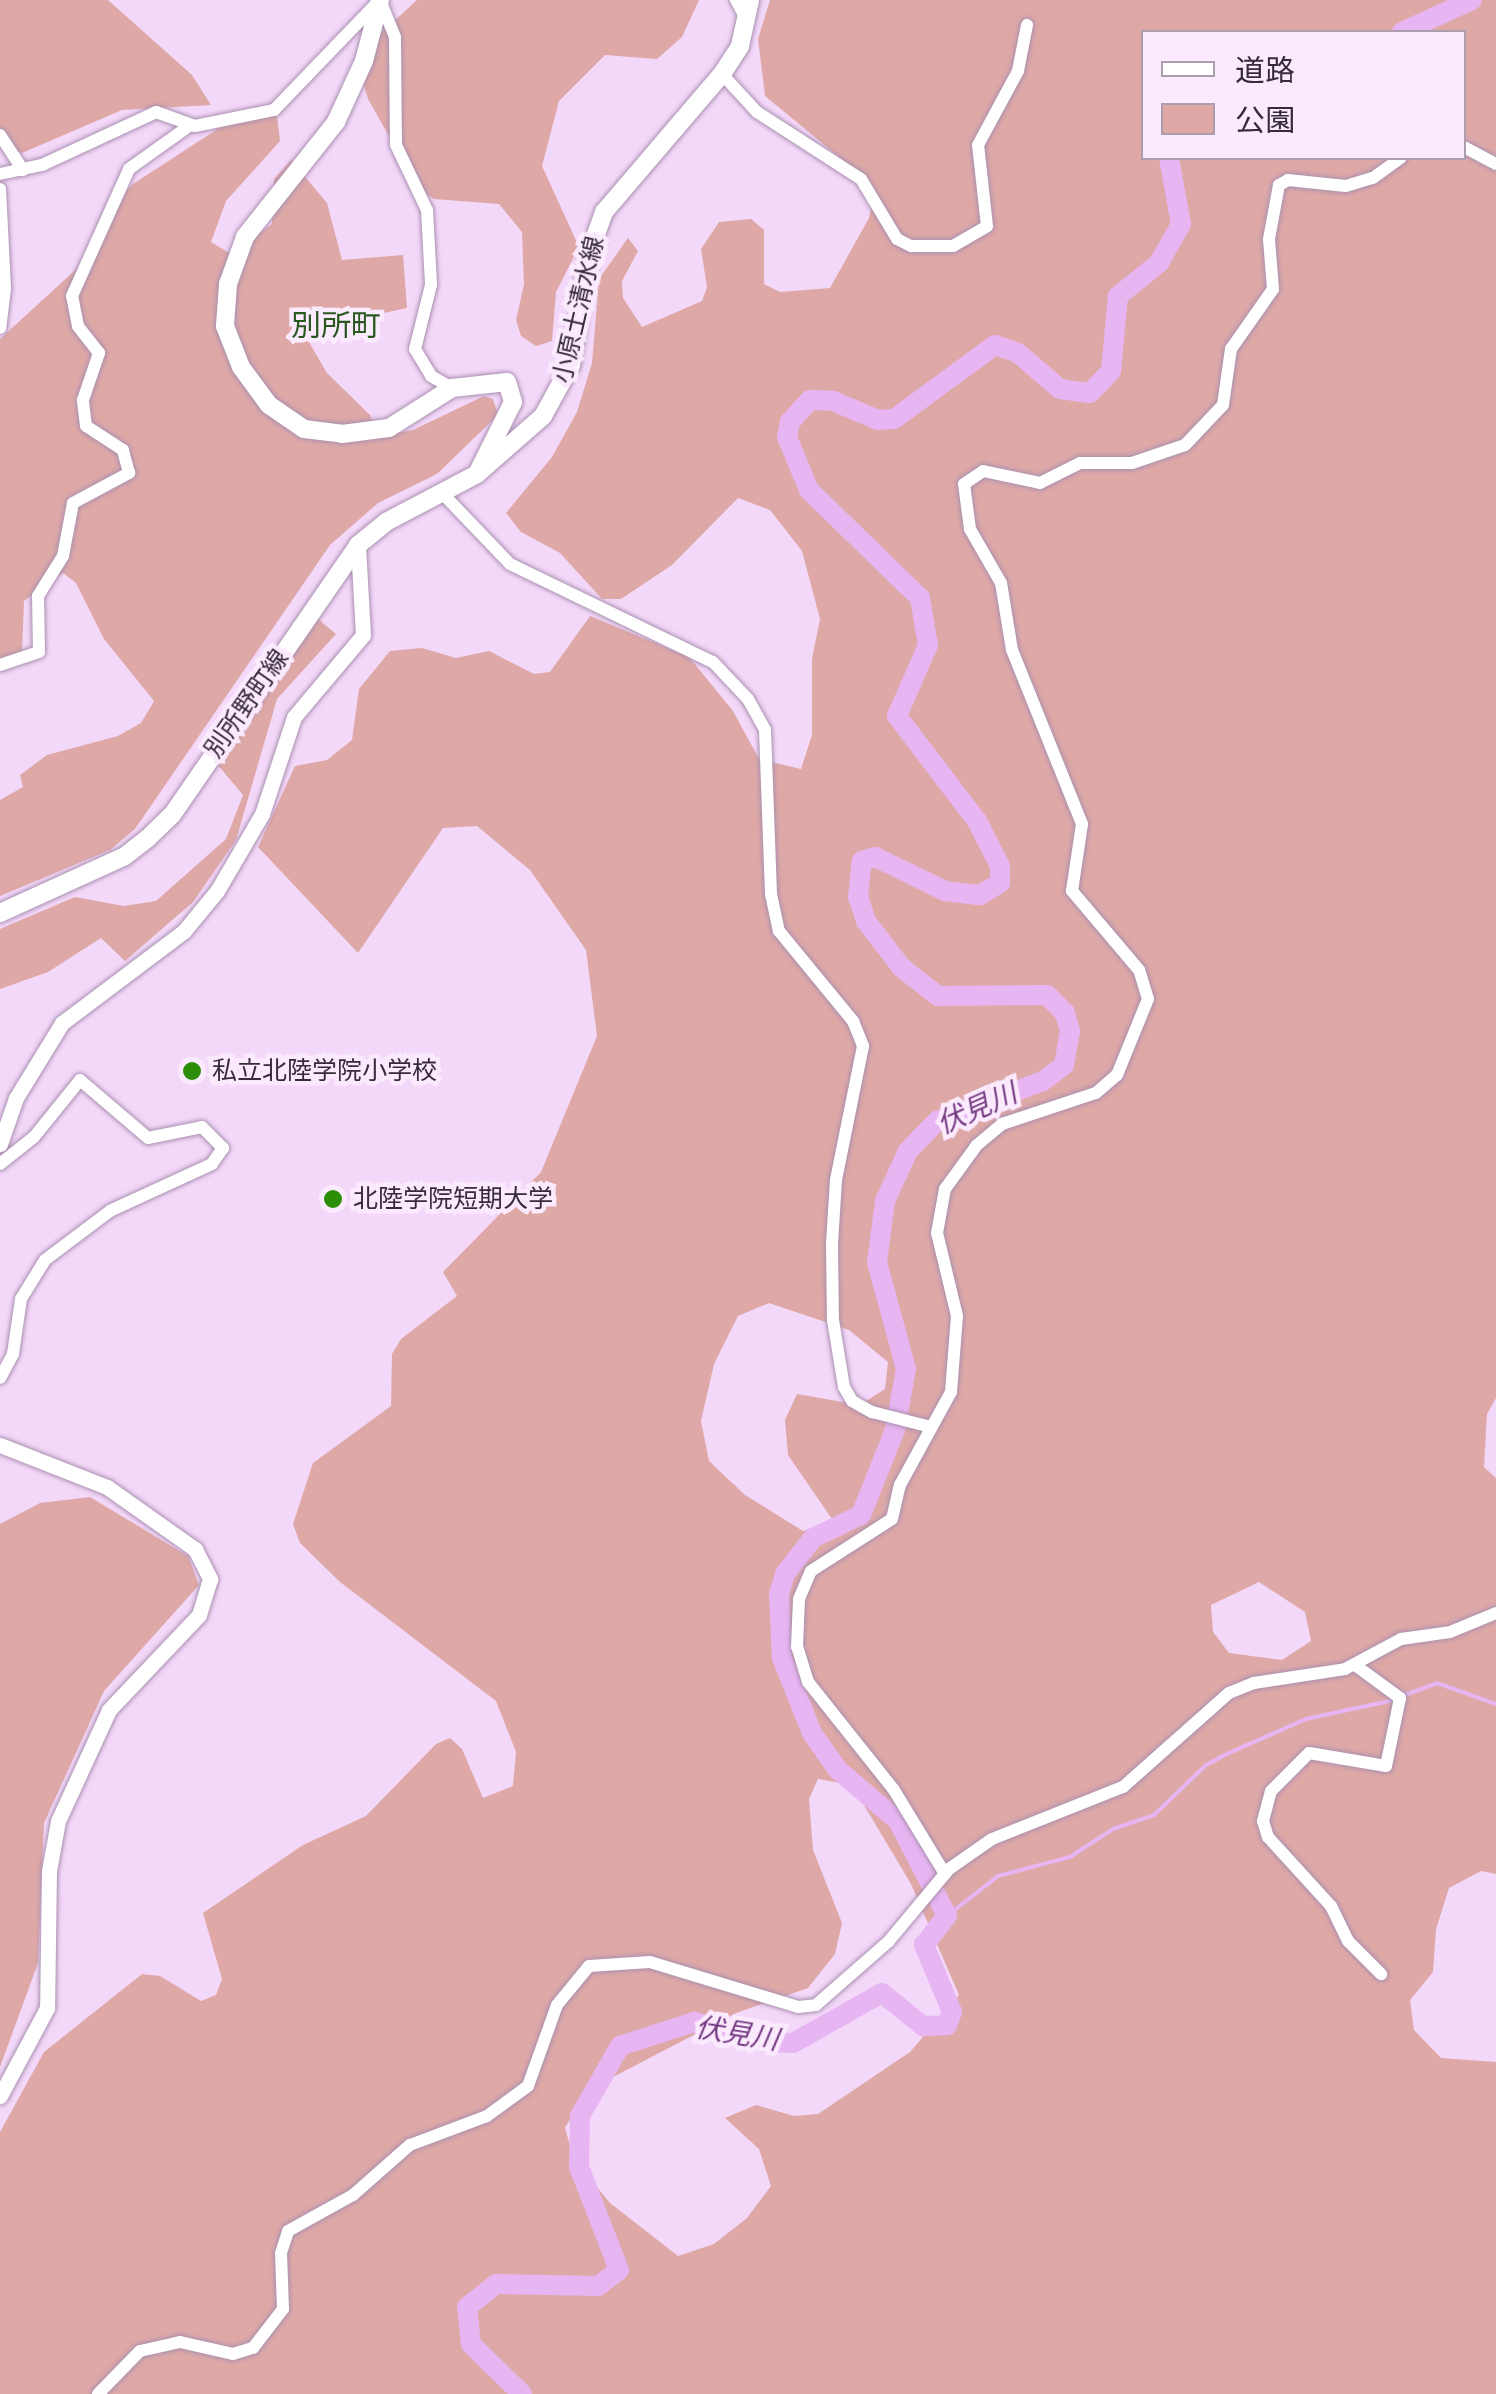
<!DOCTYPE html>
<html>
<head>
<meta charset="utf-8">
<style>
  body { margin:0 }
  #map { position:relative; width:1496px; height:2394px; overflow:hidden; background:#f4d8fa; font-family:"Source Sans 3","Noto Sans JP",sans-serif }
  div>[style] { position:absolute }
  .green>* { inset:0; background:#dea8a7 }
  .stream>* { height:4px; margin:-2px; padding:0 2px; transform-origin:2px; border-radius:2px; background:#e8b5f3 }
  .river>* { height:20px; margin:-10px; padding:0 10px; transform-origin:10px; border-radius:10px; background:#e8b5f3 }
  .roads { filter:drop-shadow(0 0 2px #aa90b0) drop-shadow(0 0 2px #aa90b0) }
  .minor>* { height:12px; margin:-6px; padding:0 6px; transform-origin:6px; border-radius:6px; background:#fff }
  .tertiary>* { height:15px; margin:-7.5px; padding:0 7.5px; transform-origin:7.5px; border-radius:7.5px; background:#fff }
  .secondary>* { height:18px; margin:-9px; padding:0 9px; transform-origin:9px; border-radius:9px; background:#fff }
  .dots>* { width:28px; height:28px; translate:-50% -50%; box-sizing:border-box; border:5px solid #fbeafe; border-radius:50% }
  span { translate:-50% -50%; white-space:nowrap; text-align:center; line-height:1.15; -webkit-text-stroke:9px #fbeafe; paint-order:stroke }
  .street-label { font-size:25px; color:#362b38 }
  .poi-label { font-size:25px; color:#362b38 }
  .left { translate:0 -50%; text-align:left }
  .water-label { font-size:28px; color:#753a82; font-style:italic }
  .quarter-label { font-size:30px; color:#29581f }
  .legend { position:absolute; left:1141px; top:30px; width:325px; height:130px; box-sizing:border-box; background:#fbeafe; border:2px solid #ac9eaf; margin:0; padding:12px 18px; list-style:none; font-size:30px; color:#362b38 }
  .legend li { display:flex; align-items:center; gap:20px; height:50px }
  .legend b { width:50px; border:2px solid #ac9eaf }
</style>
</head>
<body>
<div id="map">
  <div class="green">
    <i style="clip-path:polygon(0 0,108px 0,192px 75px,211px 105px,122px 110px,22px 153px,7px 146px,0 142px)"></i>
    <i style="clip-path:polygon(417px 0,699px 0,682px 37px,657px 59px,605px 55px,559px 101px,542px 166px,579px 247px,556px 292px,552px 341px,536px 346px,521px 336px,516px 320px,524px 284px,522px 232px,499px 204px,434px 199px,419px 189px,368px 99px,363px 83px,379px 35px)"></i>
    <i style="clip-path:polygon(evenodd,770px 0,1496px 0,1496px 1398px,1487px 1414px,1484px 1467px,1496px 1478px,1496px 1874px,1481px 1871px,1449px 1888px,1436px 1929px,1433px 1972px,1410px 2000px,1414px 2030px,1441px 2058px,1496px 2062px,1496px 2394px,0 2394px,0 2132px,44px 2052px,142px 1974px,160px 1976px,201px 2001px,216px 1995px,222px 1979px,203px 1913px,303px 1845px,366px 1816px,436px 1744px,450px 1738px,462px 1749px,483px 1798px,513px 1786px,516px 1752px,496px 1701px,340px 1582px,300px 1543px,293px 1524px,313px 1463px,391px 1406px,392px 1354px,401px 1339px,457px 1296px,443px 1272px,541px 1172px,597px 1036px,586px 950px,530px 870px,477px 826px,443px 828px,358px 953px,258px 847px,295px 766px,327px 760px,352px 740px,359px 689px,390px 651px,422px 648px,456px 658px,489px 651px,534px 674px,550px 672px,590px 616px,689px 657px,733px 711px,759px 759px,801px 769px,812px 735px,812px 659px,820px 619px,802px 551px,770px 510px,738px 498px,672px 565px,621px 599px,602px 599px,560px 553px,521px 532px,506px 513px,552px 457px,577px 412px,592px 363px,599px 279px,628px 238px,638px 251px,622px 281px,623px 298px,642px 327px,702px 301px,707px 287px,701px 249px,719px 222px,751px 219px,764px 230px,764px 284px,780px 292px,830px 288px,869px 218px,873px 201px,856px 171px,765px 96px,758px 39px,770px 0,1144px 32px,1464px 32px,1464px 158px,1144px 158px,1144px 32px,770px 0,769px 1303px,849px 1330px,888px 1362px,885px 1389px,860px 1405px,797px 1394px,785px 1420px,788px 1455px,834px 1522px,803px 1531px,745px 1495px,709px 1461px,701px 1421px,714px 1364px,738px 1316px,769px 1303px,770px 0,1259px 1582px,1305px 1612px,1311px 1641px,1282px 1660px,1229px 1653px,1213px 1632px,1211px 1605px,1259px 1582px,770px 0,818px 1779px,852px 1785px,911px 1884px,959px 1995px,910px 2052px,818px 2114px,794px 2116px,756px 2105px,725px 2118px,759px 2149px,771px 2186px,747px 2218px,714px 2244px,678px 2256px,610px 2203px,573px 2158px,565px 2127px,592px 2088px,736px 2013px,808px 1988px,835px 1954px,842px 1923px,813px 1850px,809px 1799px,818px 1779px)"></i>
    <i style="clip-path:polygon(265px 109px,277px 116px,280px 141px,226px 201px,211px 242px,231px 254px,272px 224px,274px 179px,291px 160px,327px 203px,342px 260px,403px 255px,407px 308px,313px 328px,310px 344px,327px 373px,370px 415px,379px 436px,413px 430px,484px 396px,493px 399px,498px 415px,437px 474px,378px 503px,330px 545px,135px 829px,110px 850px,0 896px,0 800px,23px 787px,20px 775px,47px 755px,118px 736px,141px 723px,154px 701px,104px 639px,76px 583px,63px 573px,24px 601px,22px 652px,0 663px,0 339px,84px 262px,100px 220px,133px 184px,233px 119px)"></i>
    <i style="clip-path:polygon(318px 619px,336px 634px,277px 699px,236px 840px,193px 902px,125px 961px,101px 938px,48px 972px,0 989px,0 929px,75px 897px,124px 906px,156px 901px,226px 839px,243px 795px,217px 764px)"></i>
    <i style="clip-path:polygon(90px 1497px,188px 1556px,199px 1585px,104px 1691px,44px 1823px,38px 1963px,0 2067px,0 1524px,40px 1503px)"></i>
  </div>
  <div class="stream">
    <i style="left:1402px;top:1696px;width:37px;rotate:-20deg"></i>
    <i style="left:1437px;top:1683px;width:63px;rotate:19.6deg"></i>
    <i style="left:947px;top:1916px;width:65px;rotate:-38.1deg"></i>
    <i style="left:998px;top:1876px;width:74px;rotate:-14.8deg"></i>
    <i style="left:1070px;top:1857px;width:51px;rotate:-33.1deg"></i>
    <i style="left:1113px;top:1829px;width:43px;rotate:-18.9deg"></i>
    <i style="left:1154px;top:1815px;width:72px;rotate:-43.9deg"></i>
    <i style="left:1206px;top:1765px;width:26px;rotate:-28deg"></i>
    <i style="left:1229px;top:1753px;width:84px;rotate:-23.8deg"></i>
    <i style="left:1306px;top:1719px;width:90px;rotate:-12.2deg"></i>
  </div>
  <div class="river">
    <i style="left:1402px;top:32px;width:77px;rotate:-24.6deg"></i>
    <i style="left:522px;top:2394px;width:71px;rotate:-135.6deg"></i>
    <i style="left:471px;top:2344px;width:37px;rotate:-96deg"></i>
    <i style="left:467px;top:2307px;width:37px;rotate:-38deg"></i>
    <i style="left:496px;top:2284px;width:102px;rotate:1.1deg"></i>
    <i style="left:598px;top:2286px;width:26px;rotate:-37deg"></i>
    <i style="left:619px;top:2270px;width:110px;rotate:-111.2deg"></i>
    <i style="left:579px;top:2167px;width:51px;rotate:-88.9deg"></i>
    <i style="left:580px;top:2116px;width:81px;rotate:-60.3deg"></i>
    <i style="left:620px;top:2046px;width:78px;rotate:-18deg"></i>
    <i style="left:694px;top:2022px;width:74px;rotate:15.7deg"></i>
    <i style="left:765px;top:2042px;width:28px;rotate:2deg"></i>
    <i style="left:793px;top:2043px;width:102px;rotate:-29.3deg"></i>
    <i style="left:882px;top:1993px;width:53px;rotate:38.8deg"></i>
    <i style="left:923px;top:2026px;width:24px;rotate:-2deg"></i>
    <i style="left:947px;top:2025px;width:14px;rotate:-69deg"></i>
    <i style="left:952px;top:2012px;width:73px;rotate:-112.7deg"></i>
    <i style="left:924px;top:1945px;width:37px;rotate:-52deg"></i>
    <i style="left:947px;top:1916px;width:107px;rotate:-117.3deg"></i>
    <i style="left:898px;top:1821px;width:79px;rotate:-139.6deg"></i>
    <i style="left:838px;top:1770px;width:45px;rotate:-125.1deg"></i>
    <i style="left:812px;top:1733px;width:81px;rotate:-111.8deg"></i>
    <i style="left:782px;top:1658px;width:64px;rotate:-92.7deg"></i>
    <i style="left:779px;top:1594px;width:21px;rotate:-73deg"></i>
    <i style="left:785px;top:1574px;width:46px;rotate:-52.1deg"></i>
    <i style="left:813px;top:1538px;width:53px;rotate:-25.6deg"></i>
    <i style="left:861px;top:1515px;width:92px;rotate:-68.2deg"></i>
    <i style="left:895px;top:1430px;width:62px;rotate:-79.8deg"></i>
    <i style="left:906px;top:1369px;width:111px;rotate:-105.2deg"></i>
    <i style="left:877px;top:1262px;width:62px;rotate:-82.5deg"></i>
    <i style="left:885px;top:1201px;width:55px;rotate:-65.3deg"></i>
    <i style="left:908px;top:1151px;width:42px;rotate:-46deg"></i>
    <i style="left:937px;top:1121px;width:113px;rotate:-20.7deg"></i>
    <i style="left:1043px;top:1081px;width:26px;rotate:-37deg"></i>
    <i style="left:1064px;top:1065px;width:35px;rotate:-80deg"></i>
    <i style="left:1070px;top:1031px;width:19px;rotate:-106deg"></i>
    <i style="left:1065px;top:1013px;width:25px;rotate:-135deg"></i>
    <i style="left:1047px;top:995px;width:109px;rotate:179.5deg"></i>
    <i style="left:938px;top:996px;width:46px;rotate:-142.1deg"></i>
    <i style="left:902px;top:968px;width:59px;rotate:-127.5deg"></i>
    <i style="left:866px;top:921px;width:25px;rotate:-108deg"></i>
    <i style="left:858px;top:897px;width:36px;rotate:-84deg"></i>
    <i style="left:862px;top:861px;width:14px;rotate:-17deg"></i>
    <i style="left:875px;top:857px;width:78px;rotate:25.9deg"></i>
    <i style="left:945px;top:891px;width:35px;rotate:7deg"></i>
    <i style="left:980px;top:895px;width:23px;rotate:-31deg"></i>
    <i style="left:1000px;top:883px;width:17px;rotate:-90deg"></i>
    <i style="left:1000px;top:866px;width:51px;rotate:-117.1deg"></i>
    <i style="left:977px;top:821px;width:132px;rotate:-127.3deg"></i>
    <i style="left:897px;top:716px;width:77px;rotate:-66.4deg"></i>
    <i style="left:928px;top:645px;width:48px;rotate:-99.7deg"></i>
    <i style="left:920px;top:598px;width:155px;rotate:-135.8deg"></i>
    <i style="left:809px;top:490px;width:57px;rotate:-112.5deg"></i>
    <i style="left:787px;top:437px;width:15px;rotate:-79deg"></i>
    <i style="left:790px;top:422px;width:30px;rotate:-48deg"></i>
    <i style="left:810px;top:400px;width:23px;rotate:2deg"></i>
    <i style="left:833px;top:401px;width:49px;rotate:22.9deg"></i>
    <i style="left:878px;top:420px;width:16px;rotate:-4deg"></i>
    <i style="left:894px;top:419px;width:125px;rotate:-36.2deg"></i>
    <i style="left:995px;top:345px;width:24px;rotate:19deg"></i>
    <i style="left:1018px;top:353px;width:55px;rotate:40.6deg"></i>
    <i style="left:1060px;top:389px;width:30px;rotate:8deg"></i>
    <i style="left:1090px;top:393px;width:30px;rotate:-46deg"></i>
    <i style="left:1111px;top:371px;width:75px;rotate:-84.7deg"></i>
    <i style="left:1118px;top:296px;width:53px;rotate:-38.8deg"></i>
    <i style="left:1159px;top:263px;width:45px;rotate:-60.6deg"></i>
    <i style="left:1181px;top:224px;width:67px;rotate:-100.3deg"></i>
  </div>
  <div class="roads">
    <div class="minor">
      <i style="left:736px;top:0;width:17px;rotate:62deg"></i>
      <i style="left:722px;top:74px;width:52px;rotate:47.4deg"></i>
      <i style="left:757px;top:112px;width:124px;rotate:32.8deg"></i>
      <i style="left:861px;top:179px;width:70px;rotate:59deg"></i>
      <i style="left:897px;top:239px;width:16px;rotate:27deg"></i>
      <i style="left:911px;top:246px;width:42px"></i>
      <i style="left:953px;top:246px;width:39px;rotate:-30deg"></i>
      <i style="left:987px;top:226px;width:81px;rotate:-96.3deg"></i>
      <i style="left:978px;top:145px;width:84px;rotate:-61.6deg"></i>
      <i style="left:1018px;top:71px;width:47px;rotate:-78.9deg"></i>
      <i style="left:0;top:135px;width:42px;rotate:56.7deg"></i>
      <i style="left:1464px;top:147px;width:36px;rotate:28deg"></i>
      <i style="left:0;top:174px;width:43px;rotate:-12.1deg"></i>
      <i style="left:42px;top:165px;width:126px;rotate:-24.9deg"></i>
      <i style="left:156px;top:112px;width:41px;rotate:19.7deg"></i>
      <i style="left:195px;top:126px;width:81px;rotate:-11.4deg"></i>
      <i style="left:274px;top:110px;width:153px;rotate:-46.1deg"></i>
      <i style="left:380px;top:0;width:40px;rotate:68deg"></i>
      <i style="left:395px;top:37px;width:108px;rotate:89.5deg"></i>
      <i style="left:396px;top:145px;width:72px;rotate:64.5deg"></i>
      <i style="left:427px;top:210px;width:75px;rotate:86.9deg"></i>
      <i style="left:431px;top:285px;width:66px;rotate:104deg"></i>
      <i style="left:415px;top:349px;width:31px;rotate:59deg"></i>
      <i style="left:431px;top:376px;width:24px;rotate:30deg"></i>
      <i style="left:0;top:189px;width:100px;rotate:87.1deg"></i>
      <i style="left:5px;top:289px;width:39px;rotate:97deg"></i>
      <i style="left:442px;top:493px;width:98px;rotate:46.2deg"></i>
      <i style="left:510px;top:564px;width:225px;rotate:25.8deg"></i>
      <i style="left:713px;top:662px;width:51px;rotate:46.6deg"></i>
      <i style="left:748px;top:699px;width:35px;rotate:61deg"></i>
      <i style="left:765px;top:730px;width:164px;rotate:87.9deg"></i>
      <i style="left:771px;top:894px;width:38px;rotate:78deg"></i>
      <i style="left:779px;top:931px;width:117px;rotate:50.6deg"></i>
      <i style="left:853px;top:1021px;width:27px;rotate:68deg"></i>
      <i style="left:863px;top:1046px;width:137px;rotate:101.4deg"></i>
      <i style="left:836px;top:1180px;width:63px;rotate:93.6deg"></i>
      <i style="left:832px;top:1243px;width:77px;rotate:89.3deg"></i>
      <i style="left:833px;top:1320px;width:68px;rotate:80.7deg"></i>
      <i style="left:844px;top:1387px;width:16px;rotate:60deg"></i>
      <i style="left:852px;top:1401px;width:23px;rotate:29deg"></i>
      <i style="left:872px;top:1412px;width:61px;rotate:14.3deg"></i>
      <i style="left:0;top:665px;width:41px;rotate:-18.4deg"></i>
      <i style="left:39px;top:652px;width:56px;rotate:-91deg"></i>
      <i style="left:38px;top:596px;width:47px;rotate:-58deg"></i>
      <i style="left:63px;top:556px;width:54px;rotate:-79.3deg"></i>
      <i style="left:73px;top:503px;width:64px;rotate:-28.2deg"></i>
      <i style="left:129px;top:473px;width:24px;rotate:-105deg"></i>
      <i style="left:123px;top:450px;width:44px;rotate:-147deg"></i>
      <i style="left:86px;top:426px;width:26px;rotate:-97deg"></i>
      <i style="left:83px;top:400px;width:50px;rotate:-71.2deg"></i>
      <i style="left:99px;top:353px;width:34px;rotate:-128deg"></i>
      <i style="left:78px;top:326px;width:31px;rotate:-101deg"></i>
      <i style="left:72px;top:296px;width:139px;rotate:-65.8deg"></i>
      <i style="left:129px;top:169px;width:74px;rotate:-35.6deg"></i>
      <i style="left:0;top:1164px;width:43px;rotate:-38.5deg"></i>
      <i style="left:34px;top:1137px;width:73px;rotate:-51.1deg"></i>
      <i style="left:80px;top:1080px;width:89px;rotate:40.5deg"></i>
      <i style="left:148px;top:1138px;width:55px;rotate:-11.5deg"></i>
      <i style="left:202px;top:1127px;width:30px;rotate:45deg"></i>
      <i style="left:223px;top:1148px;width:19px;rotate:125deg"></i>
      <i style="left:212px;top:1164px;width:112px;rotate:155.3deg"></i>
      <i style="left:110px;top:1211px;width:81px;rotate:143deg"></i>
      <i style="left:45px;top:1260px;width:46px;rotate:121.6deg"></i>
      <i style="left:21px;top:1299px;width:56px;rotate:98.3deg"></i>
      <i style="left:13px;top:1354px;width:27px;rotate:118deg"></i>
      <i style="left:1355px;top:1665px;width:56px;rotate:36.3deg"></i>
      <i style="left:1400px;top:1698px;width:69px;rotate:101.6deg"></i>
      <i style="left:1386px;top:1766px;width:78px;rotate:-170.4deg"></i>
      <i style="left:1309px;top:1753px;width:54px;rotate:135deg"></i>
      <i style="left:1271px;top:1791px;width:31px;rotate:105deg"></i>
      <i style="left:1263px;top:1821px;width:17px;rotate:73deg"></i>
      <i style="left:1268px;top:1837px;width:93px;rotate:47.6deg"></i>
      <i style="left:1331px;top:1906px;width:39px;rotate:64deg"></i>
      <i style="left:1348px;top:1941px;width:47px;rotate:45deg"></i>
      <i style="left:945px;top:1874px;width:98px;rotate:-121.3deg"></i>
      <i style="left:894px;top:1790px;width:138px;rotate:-128.5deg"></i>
      <i style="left:808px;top:1682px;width:37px;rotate:-107deg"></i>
      <i style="left:797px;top:1647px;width:48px;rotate:-87.6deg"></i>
      <i style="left:799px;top:1599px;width:30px;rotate:-67deg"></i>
      <i style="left:811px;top:1571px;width:96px;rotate:-32.7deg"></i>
      <i style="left:892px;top:1519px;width:35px;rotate:-77deg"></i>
      <i style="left:900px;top:1485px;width:106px;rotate:-61.3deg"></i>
      <i style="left:951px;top:1392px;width:76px;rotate:-85.5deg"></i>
      <i style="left:957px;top:1316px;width:85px;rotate:-103.5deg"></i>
      <i style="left:937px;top:1233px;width:45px;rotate:-79.7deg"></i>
      <i style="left:945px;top:1189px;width:54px;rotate:-54deg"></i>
      <i style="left:977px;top:1145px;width:33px;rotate:-40deg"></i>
      <i style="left:1002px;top:1124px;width:99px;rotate:-18.3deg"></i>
      <i style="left:1096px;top:1093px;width:28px;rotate:-41deg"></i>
      <i style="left:1117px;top:1075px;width:82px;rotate:-67.8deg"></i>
      <i style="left:1148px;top:999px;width:30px;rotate:-107deg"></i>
      <i style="left:1139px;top:970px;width:104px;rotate:-130.3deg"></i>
      <i style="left:1072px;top:891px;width:68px;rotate:-81.5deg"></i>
      <i style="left:1082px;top:824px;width:188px;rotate:-111.9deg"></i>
      <i style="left:1012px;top:650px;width:68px;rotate:-99.3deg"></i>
      <i style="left:1001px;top:583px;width:62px;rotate:-119.9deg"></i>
      <i style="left:970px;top:529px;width:45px;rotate:-97.6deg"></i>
      <i style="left:964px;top:484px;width:23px;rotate:-34deg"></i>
      <i style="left:983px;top:471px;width:58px;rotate:11.9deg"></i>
      <i style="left:1040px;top:483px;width:45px;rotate:-26.6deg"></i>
      <i style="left:1080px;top:463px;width:52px"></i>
      <i style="left:1132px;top:463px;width:56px;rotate:-18.8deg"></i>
      <i style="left:1185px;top:445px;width:55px;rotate:-46.5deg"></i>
      <i style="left:1223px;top:405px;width:57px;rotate:-81.9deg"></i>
      <i style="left:1231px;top:349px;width:73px;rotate:-55deg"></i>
      <i style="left:1273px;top:289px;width:50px;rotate:-94.6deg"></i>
      <i style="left:1269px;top:239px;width:55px;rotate:-79.5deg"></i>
      <i style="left:1279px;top:185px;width:10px;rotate:-29deg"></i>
      <i style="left:1288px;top:180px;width:58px;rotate:5.9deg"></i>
      <i style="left:1346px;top:186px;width:28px;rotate:-17deg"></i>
      <i style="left:1373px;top:178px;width:34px;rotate:-36deg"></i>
      <i style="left:98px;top:2394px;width:60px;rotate:-45.7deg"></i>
      <i style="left:140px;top:2351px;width:41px;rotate:-12.7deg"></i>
      <i style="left:180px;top:2342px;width:54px;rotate:12.8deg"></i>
      <i style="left:233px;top:2354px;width:21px;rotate:-17deg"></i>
      <i style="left:253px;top:2348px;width:49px;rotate:-52.4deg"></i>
      <i style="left:283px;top:2309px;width:56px;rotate:-92deg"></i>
      <i style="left:281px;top:2253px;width:23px;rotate:-72deg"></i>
      <i style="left:288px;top:2231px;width:74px;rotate:-29deg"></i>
      <i style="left:353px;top:2195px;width:76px;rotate:-41.3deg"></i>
      <i style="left:410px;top:2145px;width:82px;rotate:-20.6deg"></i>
      <i style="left:487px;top:2116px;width:51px;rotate:-36.2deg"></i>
      <i style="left:528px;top:2086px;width:86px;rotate:-70.3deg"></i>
      <i style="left:557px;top:2005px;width:50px;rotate:-50.6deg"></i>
      <i style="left:589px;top:1966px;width:61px;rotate:-3.8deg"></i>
      <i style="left:650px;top:1962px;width:155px;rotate:16.9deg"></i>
      <i style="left:798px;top:2007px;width:18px;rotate:-6deg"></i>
      <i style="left:816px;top:2005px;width:96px;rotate:-41.2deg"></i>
      <i style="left:888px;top:1942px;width:95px;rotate:-50.1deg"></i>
      <i style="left:949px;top:1869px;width:52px;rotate:-34.9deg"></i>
      <i style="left:992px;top:1839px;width:141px;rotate:-21.7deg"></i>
      <i style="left:1123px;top:1787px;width:142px;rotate:-41.6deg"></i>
      <i style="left:1229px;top:1693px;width:27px;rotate:-22deg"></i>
      <i style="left:1254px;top:1683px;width:92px;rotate:-8.7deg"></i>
      <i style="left:1345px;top:1669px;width:64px;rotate:-28.2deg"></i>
      <i style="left:1401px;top:1639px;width:49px;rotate:-8.1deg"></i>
      <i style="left:1450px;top:1632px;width:50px;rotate:-22.4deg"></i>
    </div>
    <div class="tertiary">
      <i style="left:0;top:1144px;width:49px;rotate:-70.8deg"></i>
      <i style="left:16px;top:1098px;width:88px;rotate:-58.5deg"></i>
      <i style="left:62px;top:1023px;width:153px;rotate:-37deg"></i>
      <i style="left:184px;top:931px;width:52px;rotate:-50.5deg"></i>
      <i style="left:217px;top:891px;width:89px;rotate:-59.7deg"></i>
      <i style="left:262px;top:814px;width:102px;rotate:-71.7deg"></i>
      <i style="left:294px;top:717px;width:107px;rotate:-49.9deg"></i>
      <i style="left:363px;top:635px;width:90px;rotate:-93.2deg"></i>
      <i style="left:0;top:1445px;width:115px;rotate:21.4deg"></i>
      <i style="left:107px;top:1487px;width:108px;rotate:35.2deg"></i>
      <i style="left:195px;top:1549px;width:34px;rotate:63deg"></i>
      <i style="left:210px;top:1579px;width:38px;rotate:107deg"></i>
      <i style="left:199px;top:1615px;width:131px;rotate:133.5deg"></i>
      <i style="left:109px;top:1710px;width:122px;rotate:114.7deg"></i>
      <i style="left:58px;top:1821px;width:51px;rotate:100.2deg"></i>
      <i style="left:49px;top:1871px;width:137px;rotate:90.8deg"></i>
      <i style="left:47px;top:2008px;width:100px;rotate:118.1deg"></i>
    </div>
    <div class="secondary">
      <i style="left:380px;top:0;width:63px;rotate:104.7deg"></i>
      <i style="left:364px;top:61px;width:67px;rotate:114.7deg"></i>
      <i style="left:336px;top:122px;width:147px;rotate:128.4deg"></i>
      <i style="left:245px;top:237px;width:50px;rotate:109.9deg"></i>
      <i style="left:228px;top:284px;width:42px;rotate:94.1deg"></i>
      <i style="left:225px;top:326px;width:44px;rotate:68.7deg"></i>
      <i style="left:241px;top:367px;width:47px;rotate:53.6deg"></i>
      <i style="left:269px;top:405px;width:42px;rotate:34.4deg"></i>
      <i style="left:304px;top:429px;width:38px;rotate:7deg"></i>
      <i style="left:342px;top:434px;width:47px;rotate:-7.3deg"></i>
      <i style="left:389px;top:428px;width:75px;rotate:-32.4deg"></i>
      <i style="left:452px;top:388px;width:55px;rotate:-6.2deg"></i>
      <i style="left:507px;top:382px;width:21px;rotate:73deg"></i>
      <i style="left:513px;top:402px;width:80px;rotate:116.6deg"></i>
      <i style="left:0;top:913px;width:137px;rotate:-24.5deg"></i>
      <i style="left:125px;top:856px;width:29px;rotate:-38deg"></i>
      <i style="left:148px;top:838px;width:33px;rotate:-44deg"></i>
      <i style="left:172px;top:815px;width:328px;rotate:-55.4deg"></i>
      <i style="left:358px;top:545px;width:36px;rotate:-39deg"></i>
      <i style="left:386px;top:522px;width:103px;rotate:-27.8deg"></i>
      <i style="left:477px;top:474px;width:88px;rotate:-41.3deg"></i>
      <i style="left:543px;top:416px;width:58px;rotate:-61.2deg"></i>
      <i style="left:571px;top:365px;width:112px;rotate:-80.8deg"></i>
      <i style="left:589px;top:254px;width:45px;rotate:-70.3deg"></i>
      <i style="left:604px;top:212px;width:182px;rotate:-49.5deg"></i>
      <i style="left:722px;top:74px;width:33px;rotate:-57deg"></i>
      <i style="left:740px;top:46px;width:47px;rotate:-77.7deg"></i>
    </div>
  </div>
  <div class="dots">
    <i style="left:192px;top:1071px;background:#2a8e07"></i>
    <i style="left:333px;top:1199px;background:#2a8e07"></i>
  </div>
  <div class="street-label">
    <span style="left:579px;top:310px;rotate:-77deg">小原土清水線</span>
    <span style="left:247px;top:704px;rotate:-55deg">別所野町線</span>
  </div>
  <div class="poi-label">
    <span class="left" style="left:212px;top:1071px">私立北陸学院小学校</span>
    <span class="left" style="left:353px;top:1199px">北陸学院短期大学</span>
  </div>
  <div class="water-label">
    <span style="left:977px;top:1109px;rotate:-24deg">伏見川</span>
    <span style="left:737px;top:2034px;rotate:9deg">伏見川</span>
  </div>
  <div class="quarter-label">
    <span style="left:336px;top:327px">別所町</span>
  </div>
  <ul class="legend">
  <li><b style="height:12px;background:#fff"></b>道路</li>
  <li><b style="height:28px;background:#dea8a7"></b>公園</li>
  </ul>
</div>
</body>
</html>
